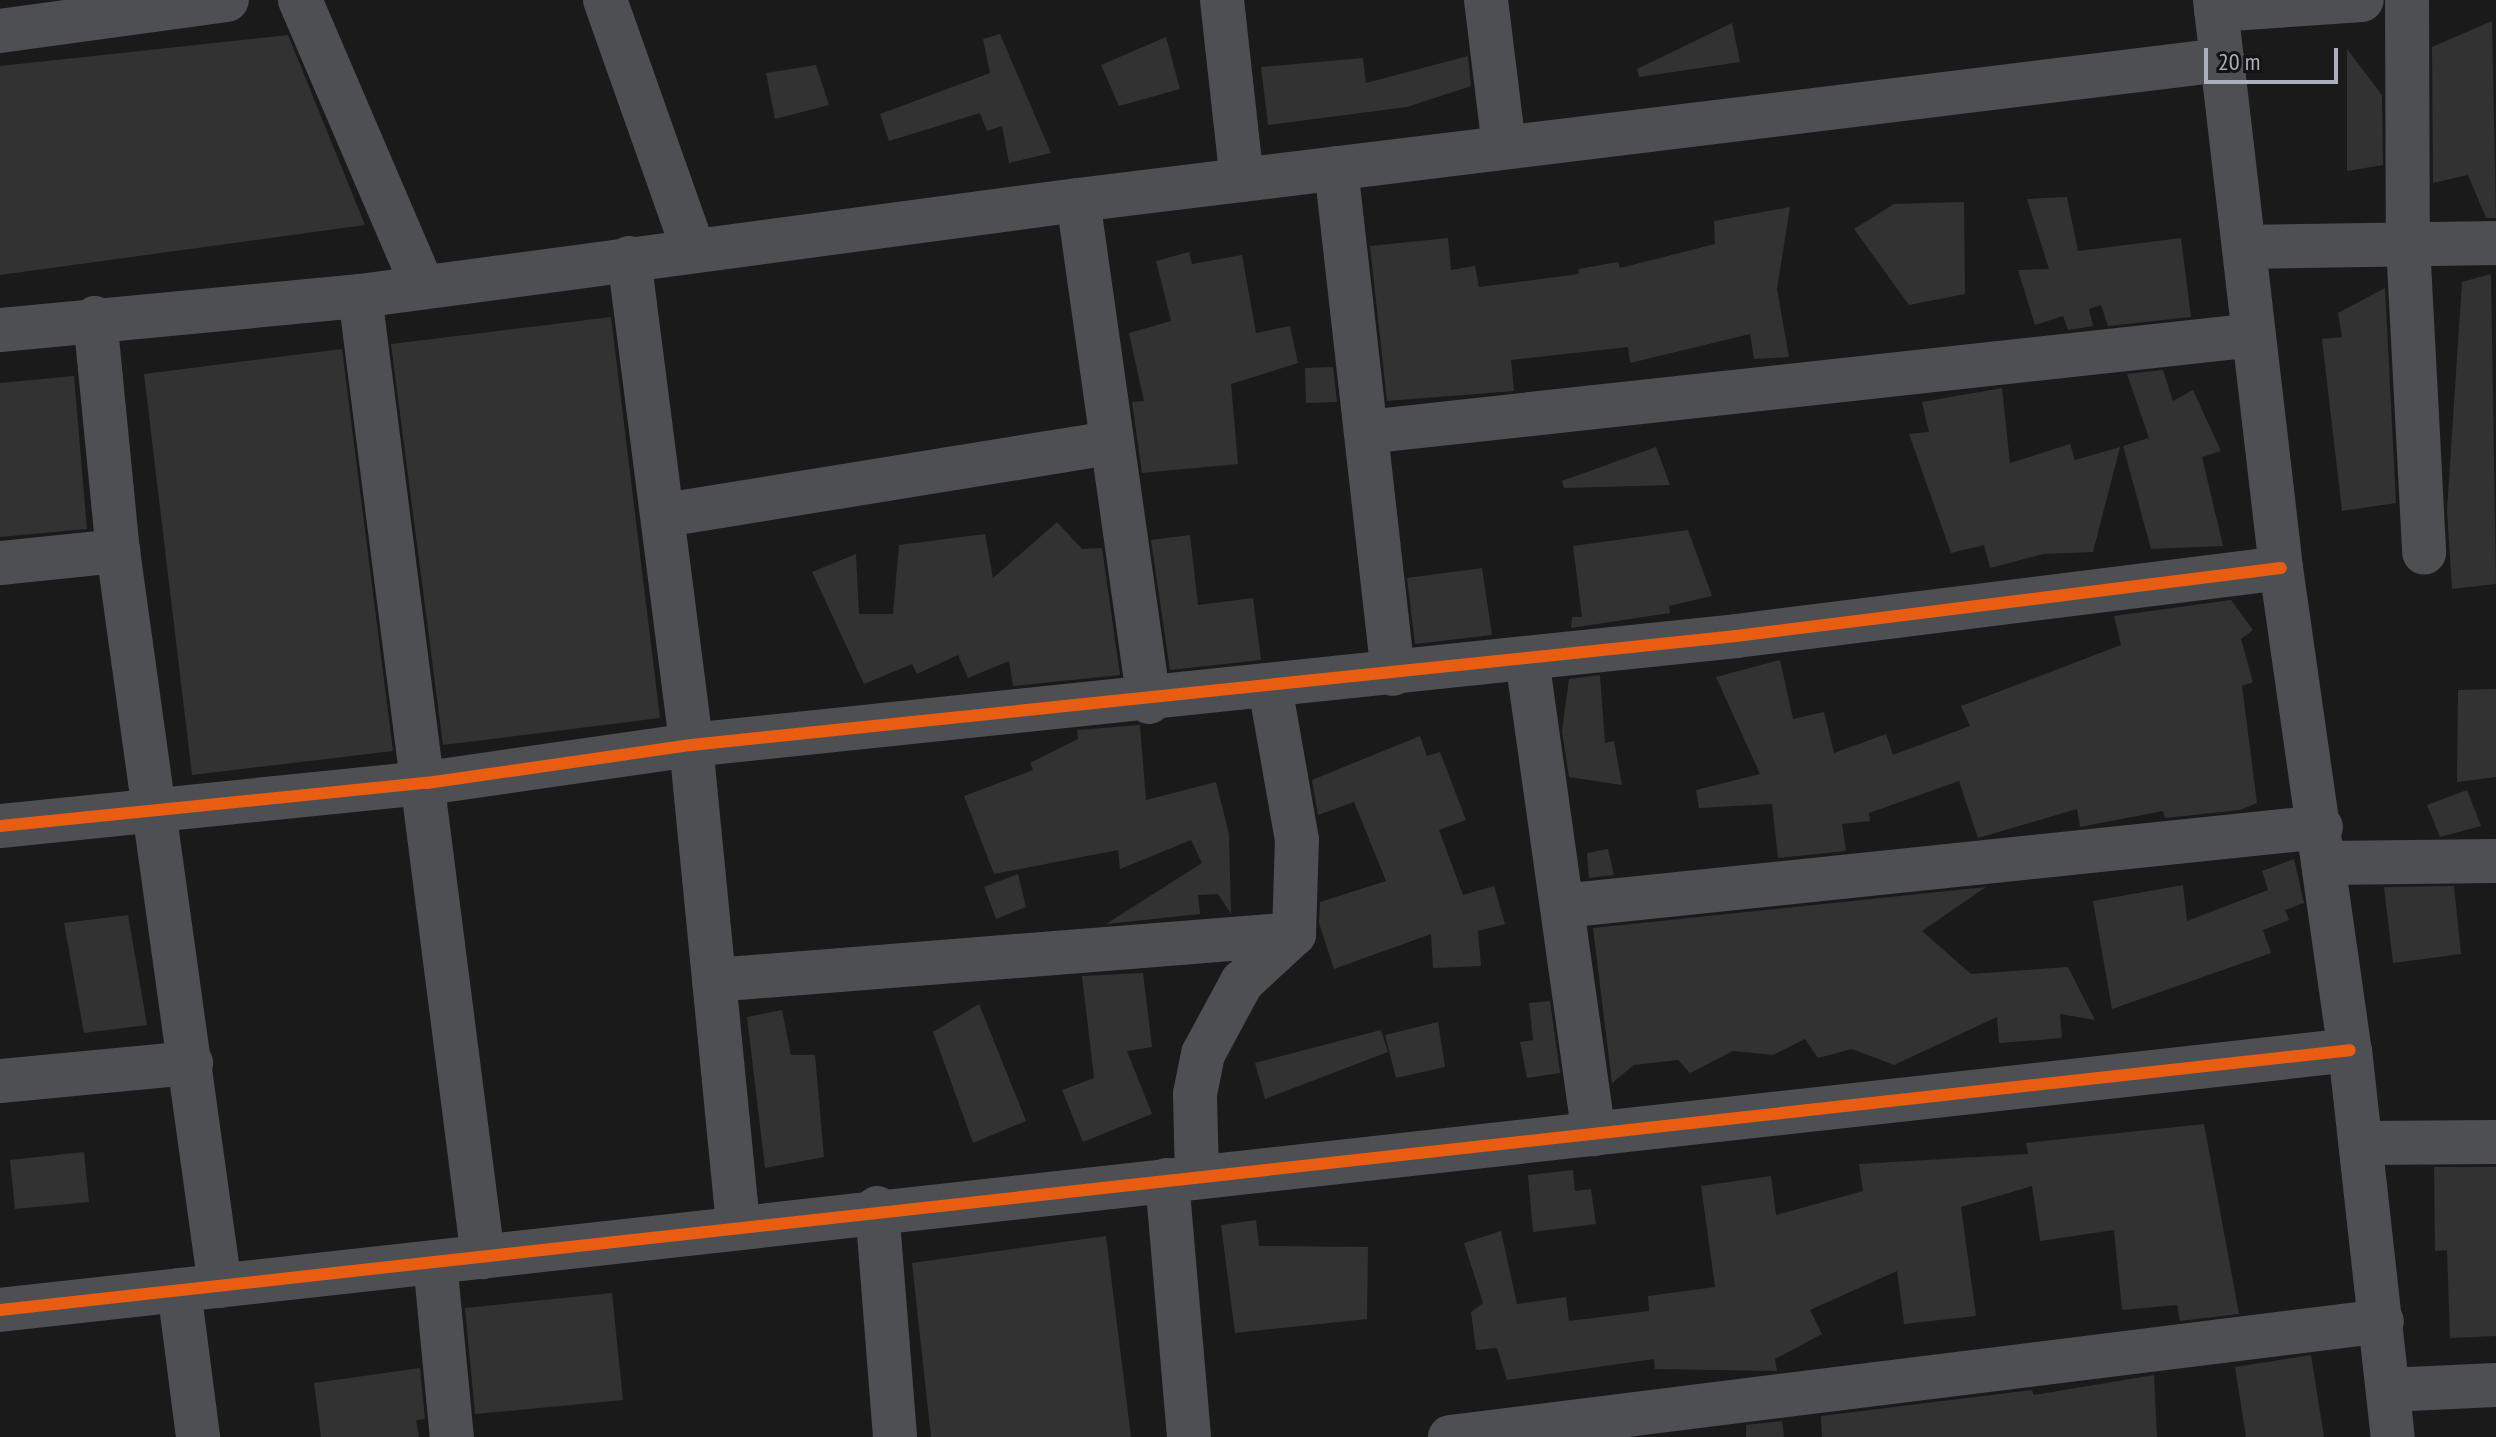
<!DOCTYPE html>
<html>
<head>
<meta charset="utf-8">
<style>
  body { margin:0 }
  #map { position:relative; width:2496px; height:1437px; overflow:hidden; background:#1a1a1a; font-family:"PT Sans Narrow",sans-serif }
  div>[style] { position:absolute }
  .building>* { inset:0; background:#323232 }
  .street>* { height:44px; margin:-22px; padding:0 22px; transform-origin:22px; border-radius:22px; background:#4d4f53 }
  .cycleway>* { height:12px; margin:-6px; padding:0 6px; transform-origin:6px; border-radius:6px; background:#e95d12 }
  span { translate:-50% -50%; white-space:nowrap; text-align:center; line-height:1.15; -webkit-text-stroke:6px #131316; paint-order:stroke }
  .scale { position:absolute; left:2204px; top:48px; width:134px; height:36px; box-sizing:border-box; border:4px solid #abb0ba; border-top:0; padding-left:10px; font-size:24px; line-height:28px; white-space:nowrap; color:#abb0ba; -webkit-text-stroke:6px #131316; paint-order:stroke }
</style>
</head>
<body>
<div id="map">
  <div class="building">
    <i style="clip-path:polygon(2492px 21px,2496px 218px,2486px 218px,2468px 175px,2433px 183px,2432px 47px)"></i>
    <i style="clip-path:polygon(1732px 23px,1740px 62px,1639px 77px,1637px 69px)"></i>
    <i style="clip-path:polygon(1000px 34px,1051px 153px,1009px 163px,1002px 126px,987px 131px,980px 113px,889px 141px,880px 114px,990px 73px,983px 39px)"></i>
    <i style="clip-path:polygon(288px 35px,365px 225px,0 275px,0 66px)"></i>
    <i style="clip-path:polygon(1166px 37px,1180px 89px,1119px 106px,1101px 65px)"></i>
    <i style="clip-path:polygon(2347px 49px,2382px 95px,2383px 165px,2347px 171px)"></i>
    <i style="clip-path:polygon(1468px 56px,1471px 86px,1407px 107px,1268px 125px,1261px 67px,1363px 58px,1366px 83px)"></i>
    <i style="clip-path:polygon(816px 65px,829px 105px,775px 119px,766px 73px)"></i>
    <i style="clip-path:polygon(2067px 197px,2078px 251px,2181px 238px,2191px 317px,2108px 326px,2101px 305px,2089px 309px,2093px 326px,2068px 330px,2063px 316px,2035px 325px,2018px 270px,2049px 269px,2027px 199px)"></i>
    <i style="clip-path:polygon(1964px 202px,1965px 294px,1909px 305px,1854px 229px,1894px 204px)"></i>
    <i style="clip-path:polygon(1790px 207px,1777px 289px,1789px 357px,1754px 359px,1750px 334px,1630px 363px,1628px 347px,1511px 360px,1514px 391px,1387px 401px,1370px 246px,1448px 238px,1451px 270px,1475px 266px,1479px 287px,1579px 274px,1578px 269px,1618px 262px,1620px 268px,1715px 244px,1714px 221px)"></i>
    <i style="clip-path:polygon(1189px 252px,1192px 264px,1242px 255px,1256px 333px,1290px 326px,1298px 363px,1231px 384px,1238px 464px,1142px 473px,1132px 402px,1144px 401px,1129px 333px,1171px 321px,1156px 261px)"></i>
    <i style="clip-path:polygon(2491px 274px,2496px 584px,2452px 589px,2447px 510px,2462px 282px)"></i>
    <i style="clip-path:polygon(2385px 288px,2396px 503px,2342px 511px,2322px 339px,2342px 337px,2338px 313px)"></i>
    <i style="clip-path:polygon(611px 317px,660px 718px,443px 745px,391px 344px)"></i>
    <i style="clip-path:polygon(342px 349px,393px 751px,192px 775px,144px 374px)"></i>
    <i style="clip-path:polygon(1333px 367px,1337px 402px,1306px 403px,1305px 368px)"></i>
    <i style="clip-path:polygon(2163px 370px,2173px 401px,2193px 390px,2221px 451px,2202px 457px,2223px 546px,2151px 549px,2123px 446px,2149px 438px,2127px 374px)"></i>
    <i style="clip-path:polygon(74px 376px,87px 529px,0 537px,0 383px)"></i>
    <i style="clip-path:polygon(2002px 388px,2010px 463px,2070px 444px,2075px 460px,2120px 447px,2093px 552px,2043px 554px,1990px 568px,1984px 545px,1951px 553px,1909px 434px,1929px 432px,1922px 402px)"></i>
    <i style="clip-path:polygon(1656px 447px,1670px 485px,1564px 488px,1562px 481px)"></i>
    <i style="clip-path:polygon(1057px 522px,1082px 549px,1102px 548px,1120px 675px,1013px 686px,1009px 661px,968px 678px,958px 655px,917px 674px,912px 664px,864px 684px,812px 572px,856px 554px,859px 614px,893px 614px,899px 545px,985px 534px,993px 578px)"></i>
    <i style="clip-path:polygon(1688px 530px,1712px 596px,1669px 606px,1670px 613px,1571px 628px,1572px 617px,1582px 617px,1573px 546px)"></i>
    <i style="clip-path:polygon(1190px 535px,1198px 605px,1253px 598px,1261px 660px,1170px 670px,1151px 540px)"></i>
    <i style="clip-path:polygon(1482px 568px,1492px 635px,1415px 644px,1407px 578px)"></i>
    <i style="clip-path:polygon(2231px 600px,2253px 630px,2241px 639px,2253px 682px,2242px 686px,2257px 803px,2240px 810px,2165px 818px,2163px 811px,2080px 827px,2077px 809px,1978px 838px,1959px 781px,1869px 813px,1870px 821px,1842px 824px,1846px 851px,1778px 858px,1772px 804px,1699px 808px,1696px 790px,1760px 774px,1716px 677px,1780px 660px,1793px 719px,1824px 712px,1834px 753px,1886px 734px,1893px 755px,1970px 726px,1961px 706px,2121px 645px,2114px 616px)"></i>
    <i style="clip-path:polygon(1600px 675px,1605px 743px,1614px 741px,1622px 785px,1569px 777px,1562px 731px,1569px 679px)"></i>
    <i style="clip-path:polygon(2496px 689px,2496px 777px,2457px 782px,2458px 690px)"></i>
    <i style="clip-path:polygon(1140px 725px,1146px 800px,1216px 782px,1229px 834px,1231px 914px,1218px 894px,1198px 895px,1200px 914px,1106px 924px,1202px 863px,1191px 840px,1120px 869px,1118px 850px,994px 874px,964px 796px,1033px 770px,1030px 763px,1078px 739px,1077px 730px)"></i>
    <i style="clip-path:polygon(1420px 736px,1427px 756px,1440px 752px,1466px 820px,1439px 830px,1463px 895px,1494px 886px,1505px 924px,1478px 931px,1481px 966px,1433px 968px,1431px 934px,1334px 969px,1319px 923px,1320px 902px,1386px 881px,1354px 802px,1318px 815px,1312px 780px)"></i>
    <i style="clip-path:polygon(2467px 790px,2481px 826px,2440px 837px,2427px 805px)"></i>
    <i style="clip-path:polygon(1608px 849px,1614px 875px,1589px 878px,1587px 853px)"></i>
    <i style="clip-path:polygon(2294px 859px,2304px 903px,2285px 910px,2289px 920px,2263px 930px,2271px 953px,2112px 1009px,2093px 901px,2183px 885px,2187px 921px,2268px 890px,2262px 871px)"></i>
    <i style="clip-path:polygon(1018px 874px,1026px 907px,996px 919px,984px 887px)"></i>
    <i style="clip-path:polygon(2454px 886px,2461px 954px,2393px 963px,2384px 887px)"></i>
    <i style="clip-path:polygon(1986px 887px,1922px 931px,1971px 974px,2068px 967px,2095px 1020px,2060px 1014px,2062px 1038px,1999px 1043px,1997px 1017px,1894px 1065px,1852px 1049px,1818px 1058px,1805px 1039px,1773px 1055px,1733px 1051px,1690px 1073px,1678px 1060px,1634px 1065px,1612px 1083px,1593px 928px)"></i>
    <i style="clip-path:polygon(128px 915px,147px 1025px,84px 1033px,64px 923px)"></i>
    <i style="clip-path:polygon(1143px 973px,1152px 1047px,1127px 1051px,1152px 1114px,1083px 1142px,1062px 1090px,1094px 1078px,1082px 976px)"></i>
    <i style="clip-path:polygon(1550px 1001px,1560px 1073px,1527px 1078px,1520px 1042px,1533px 1040px,1529px 1003px)"></i>
    <i style="clip-path:polygon(979px 1004px,1026px 1121px,973px 1143px,933px 1032px)"></i>
    <i style="clip-path:polygon(782px 1010px,791px 1055px,815px 1055px,824px 1157px,765px 1168px,747px 1017px)"></i>
    <i style="clip-path:polygon(1438px 1022px,1445px 1067px,1396px 1078px,1385px 1035px)"></i>
    <i style="clip-path:polygon(1381px 1030px,1388px 1052px,1265px 1099px,1255px 1063px)"></i>
    <i style="clip-path:polygon(2204px 1124px,2239px 1314px,2180px 1321px,2177px 1305px,2122px 1310px,2114px 1230px,2040px 1241px,2032px 1186px,1961px 1207px,1976px 1316px,1904px 1324px,1897px 1271px,1810px 1310px,1822px 1334px,1775px 1359px,1777px 1371px,1655px 1369px,1654px 1359px,1507px 1380px,1497px 1348px,1476px 1350px,1471px 1312px,1483px 1303px,1464px 1243px,1501px 1231px,1517px 1304px,1566px 1297px,1569px 1321px,1649px 1311px,1648px 1296px,1715px 1287px,1701px 1186px,1771px 1176px,1776px 1215px,1863px 1191px,1859px 1164px,2028px 1154px,2026px 1143px)"></i>
    <i style="clip-path:polygon(84px 1152px,89px 1202px,15px 1209px,10px 1160px)"></i>
    <i style="clip-path:polygon(2434px 1167px,2496px 1167px,2496px 1336px,2450px 1338px,2447px 1250px,2435px 1251px)"></i>
    <i style="clip-path:polygon(1573px 1170px,1575px 1191px,1591px 1189px,1596px 1224px,1533px 1232px,1528px 1175px)"></i>
    <i style="clip-path:polygon(1256px 1220px,1259px 1246px,1368px 1247px,1367px 1319px,1235px 1333px,1221px 1225px)"></i>
    <i style="clip-path:polygon(1106px 1236px,1131px 1437px,931px 1437px,912px 1263px)"></i>
    <i style="clip-path:polygon(612px 1293px,623px 1400px,475px 1414px,465px 1308px)"></i>
    <i style="clip-path:polygon(2311px 1355px,2324px 1437px,2246px 1437px,2235px 1367px)"></i>
    <i style="clip-path:polygon(420px 1368px,425px 1419px,416px 1420px,419px 1437px,321px 1437px,314px 1383px)"></i>
    <i style="clip-path:polygon(2154px 1375px,2157px 1437px,1822px 1437px,1821px 1416px,2032px 1390px,2034px 1395px)"></i>
    <i style="clip-path:polygon(1782px 1421px,1784px 1437px,1746px 1437px,1746px 1425px)"></i>
  </div>
  <div class="street">
    <i style="left:300px;top:0;width:312px;rotate:66.8deg"></i>
    <i style="left:605px;top:0;width:264px;rotate:70.5deg"></i>
    <i style="left:1222px;top:0;width:181px;rotate:83.7deg"></i>
    <i style="left:1486px;top:0;width:148px;rotate:83deg"></i>
    <i style="left:2215px;top:0;width:572px;rotate:83.37deg"></i>
    <i style="left:2281px;top:568px;width:487px;rotate:81.9deg"></i>
    <i style="left:2350px;top:1050px;width:389px;rotate:83.7deg"></i>
    <i style="left:2407px;top:0;width:244px;rotate:89.8deg"></i>
    <i style="left:2408px;top:244px;width:309px;rotate:87deg"></i>
    <i style="left:2216px;top:10px;width:146px;rotate:-3.9deg"></i>
    <i style="left:0;top:31px;width:229px;rotate:-7.8deg"></i>
    <i style="left:1336px;top:168px;width:509px;rotate:83.57deg"></i>
    <i style="left:1078px;top:200px;width:507px;rotate:81.95deg"></i>
    <i style="left:2244px;top:247px;width:252px;rotate:-0.9deg"></i>
    <i style="left:629px;top:258px;width:491px;rotate:82.7deg"></i>
    <i style="left:691px;top:745px;width:485px;rotate:84.4deg"></i>
    <i style="left:360px;top:296px;width:969px;rotate:82.71deg"></i>
    <i style="left:95px;top:318px;width:234px;rotate:84.4deg"></i>
    <i style="left:118px;top:551px;width:742px;rotate:82.1deg"></i>
    <i style="left:0;top:330px;width:362px;rotate:-5.4deg"></i>
    <i style="left:360px;top:296px;width:724px;rotate:-7.62deg"></i>
    <i style="left:1078px;top:200px;width:1153px;rotate:-6.98deg"></i>
    <i style="left:1366px;top:432px;width:893px;rotate:-6.23deg"></i>
    <i style="left:665px;top:515px;width:451px;rotate:-9.2deg"></i>
    <i style="left:0;top:563px;width:119px;rotate:-5.8deg"></i>
    <i style="left:1527px;top:659px;width:480px;rotate:82deg"></i>
    <i style="left:0;top:826px;width:429px;rotate:-5.8deg"></i>
    <i style="left:427px;top:783px;width:267px;rotate:-8.2deg"></i>
    <i style="left:691px;top:745px;width:1051px;rotate:-5.95deg"></i>
    <i style="left:1736px;top:636px;width:549px;rotate:-7.11deg"></i>
    <i style="left:2326px;top:863px;width:170px;rotate:-0.7deg"></i>
    <i style="left:1562px;top:906px;width:763px;rotate:-5.94deg"></i>
    <i style="left:714px;top:980px;width:582px;rotate:-4.53deg"></i>
    <i style="left:0;top:1081px;width:192px;rotate:-5.4deg"></i>
    <i style="left:2361px;top:1143px;width:135px;rotate:-0.4deg"></i>
    <i style="left:1197px;top:1177px;width:83px;rotate:-91.4deg"></i>
    <i style="left:1195px;top:1094px;width:41px;rotate:-78.7deg"></i>
    <i style="left:1203px;top:1054px;width:82px;rotate:-61.6deg"></i>
    <i style="left:1242px;top:982px;width:71px;rotate:-42.7deg"></i>
    <i style="left:1294px;top:934px;width:94px;rotate:-88.2deg"></i>
    <i style="left:1297px;top:840px;width:155px;rotate:-100deg"></i>
    <i style="left:1167px;top:1180px;width:258px;rotate:85.1deg"></i>
    <i style="left:877px;top:1208px;width:230px;rotate:85.5deg"></i>
    <i style="left:435px;top:1262px;width:176px;rotate:84.5deg"></i>
    <i style="left:179px;top:1290px;width:148px;rotate:82.6deg"></i>
    <i style="left:0;top:1310px;width:2364px;rotate:-6.31deg"></i>
    <i style="left:2388px;top:1390px;width:108px;rotate:-2.7deg"></i>
    <i style="left:1450px;top:1437px;width:939px;rotate:-7.09deg"></i>
  </div>
  <div class="cycleway">
    <i style="left:0;top:826px;width:429px;rotate:-5.8deg"></i>
    <i style="left:427px;top:783px;width:267px;rotate:-8.2deg"></i>
    <i style="left:691px;top:745px;width:1051px;rotate:-5.95deg"></i>
    <i style="left:1736px;top:636px;width:549px;rotate:-7.11deg"></i>
    <i style="left:0;top:1310px;width:2364px;rotate:-6.31deg"></i>
  </div>
  <div class="scale">20 m</div>
</div>
</body>
</html>
